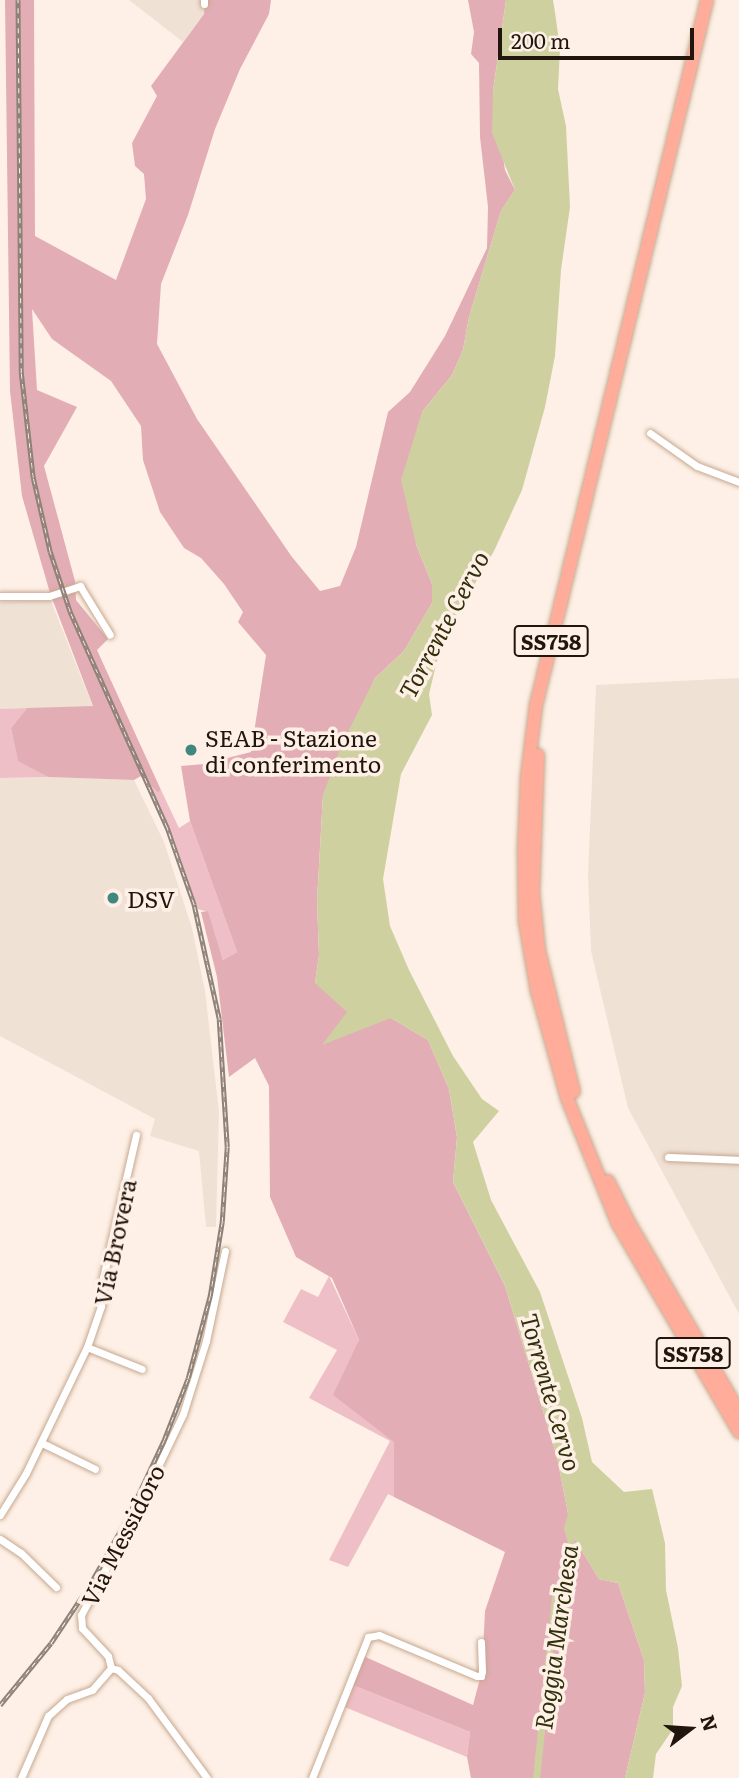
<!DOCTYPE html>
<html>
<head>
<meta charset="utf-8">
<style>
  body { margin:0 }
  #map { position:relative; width:739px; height:1778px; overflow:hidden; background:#fef0e6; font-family:Literata,serif }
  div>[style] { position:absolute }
  .built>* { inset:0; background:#f0e1d5 }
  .green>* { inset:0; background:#efbfc7 }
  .forest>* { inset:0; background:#e3adb6 }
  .water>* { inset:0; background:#ced0a0 }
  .canal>* { height:7px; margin:-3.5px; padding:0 3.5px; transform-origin:3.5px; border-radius:3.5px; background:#ced0a0 }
  .roads { filter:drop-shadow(0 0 2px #c7a890) drop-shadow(0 0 2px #c7a890) }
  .street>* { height:7px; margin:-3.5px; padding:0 3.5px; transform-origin:3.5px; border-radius:3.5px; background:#fff }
  .highway>* { height:12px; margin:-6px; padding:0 6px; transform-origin:6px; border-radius:6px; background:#ffac9a }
  .rail>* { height:4.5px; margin-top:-2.25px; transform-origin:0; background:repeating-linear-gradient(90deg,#fef0e6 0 5px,#8e8278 0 10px); box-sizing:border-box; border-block:2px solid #8e8278 }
  .dots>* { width:19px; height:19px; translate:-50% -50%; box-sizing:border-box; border:4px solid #fef0e6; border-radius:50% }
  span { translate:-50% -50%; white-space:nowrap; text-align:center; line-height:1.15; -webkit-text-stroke:7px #fef0e6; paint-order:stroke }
  .shield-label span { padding:2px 5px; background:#fef0e6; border:2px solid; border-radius:5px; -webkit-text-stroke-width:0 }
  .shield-label { font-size:21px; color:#21160d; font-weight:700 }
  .poi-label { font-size:23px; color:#21160d }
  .left { translate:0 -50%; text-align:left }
  .street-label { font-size:23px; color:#21160d }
  .water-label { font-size:24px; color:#30300a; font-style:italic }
  .north { position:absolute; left:655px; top:1694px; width:70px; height:70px; -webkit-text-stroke:5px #fef0e6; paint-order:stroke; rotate:73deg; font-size:19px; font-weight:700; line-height:28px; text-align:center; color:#21160d }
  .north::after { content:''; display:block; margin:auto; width:24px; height:32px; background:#21160d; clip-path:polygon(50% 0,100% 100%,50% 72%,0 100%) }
  .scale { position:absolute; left:498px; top:28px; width:196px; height:32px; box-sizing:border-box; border:4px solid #21160d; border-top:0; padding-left:9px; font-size:21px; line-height:24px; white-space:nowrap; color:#21160d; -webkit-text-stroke:5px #fef0e6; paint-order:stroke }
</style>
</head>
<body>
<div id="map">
  <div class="built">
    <i style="clip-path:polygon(129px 0,205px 0,204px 14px,183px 42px)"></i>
    <i style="clip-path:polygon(51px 601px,93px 707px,0 709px,0 602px)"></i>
    <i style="clip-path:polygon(739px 678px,739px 1314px,628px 1108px,591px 951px,588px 876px,596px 685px)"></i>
    <i style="clip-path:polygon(48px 777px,134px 780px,164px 842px,192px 928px,205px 991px,219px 1112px,216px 1227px,206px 1227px,199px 1151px,150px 1136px,155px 1119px,0 1036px,0 778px)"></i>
  </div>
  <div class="green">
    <i style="clip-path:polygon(27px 708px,11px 728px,18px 760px,48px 777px,0 778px,0 709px)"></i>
    <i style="clip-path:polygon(149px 784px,158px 793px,161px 790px,179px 828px,190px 821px,237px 952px,223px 960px,208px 912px,198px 909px,174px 840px)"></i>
    <i style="clip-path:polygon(329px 1276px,359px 1340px,394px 1442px,394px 1497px,388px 1494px,348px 1567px,329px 1560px,390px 1441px,309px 1398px,337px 1350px,283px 1322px,301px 1289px,318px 1297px)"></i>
    <i style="clip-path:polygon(350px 1684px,470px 1732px,467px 1757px,342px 1706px)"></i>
  </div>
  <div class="forest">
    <i style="clip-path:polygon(5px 0,34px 0,35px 236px,116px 280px,146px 199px,144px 174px,135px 166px,132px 143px,157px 96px,151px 86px,204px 14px,205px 0,271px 0,269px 14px,240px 69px,215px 129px,188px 215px,161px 284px,157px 344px,197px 419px,292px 557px,320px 591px,340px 586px,356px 547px,388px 412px,410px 392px,445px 336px,487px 248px,488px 207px,480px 137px,479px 63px,471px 54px,474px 32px,468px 0,506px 0,493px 91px,505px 170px,515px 190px,501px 211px,469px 317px,463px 350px,452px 375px,422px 412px,416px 544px,432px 584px,432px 603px,404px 651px,375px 678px,323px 795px,317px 901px,319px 955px,315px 983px,391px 1018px,428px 1040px,449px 1089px,457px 1137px,453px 1182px,505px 1286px,557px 1457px,572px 1534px,599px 1579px,618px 1583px,644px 1660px,645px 1693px,625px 1778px,471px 1778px,467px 1757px,470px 1732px,350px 1684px,361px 1655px,473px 1705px,482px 1671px,485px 1611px,505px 1552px,394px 1497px,394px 1442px,333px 1395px,359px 1340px,332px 1278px,296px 1257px,270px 1197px,269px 1086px,255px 1058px,229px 1077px,217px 977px,201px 912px,208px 911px,223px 960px,237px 952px,190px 821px,181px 766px,204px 764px,251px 752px,266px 655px,238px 622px,243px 612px,224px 584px,201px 558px,184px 548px,160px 512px,143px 460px,141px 426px,111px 381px,52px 339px,32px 309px,37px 390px,77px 407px,44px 466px,75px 581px,76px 600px,108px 639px,97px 650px,161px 790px,158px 793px,141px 776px,134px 780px,48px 777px,18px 761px,11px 728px,27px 708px,93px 706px,50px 593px,22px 496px,10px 391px)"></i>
  </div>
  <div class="water">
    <i style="clip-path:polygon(506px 0,553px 0,555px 12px,560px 49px,558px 89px,566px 126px,570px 207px,561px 270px,555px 356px,545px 407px,522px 490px,494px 551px,456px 616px,437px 661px,429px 694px,432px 715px,401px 774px,383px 879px,390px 926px,409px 970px,453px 1056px,482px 1099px,499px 1111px,473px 1142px,491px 1200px,540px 1292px,582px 1418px,592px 1462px,624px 1492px,652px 1489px,665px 1543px,666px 1590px,678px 1648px,682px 1686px,673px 1707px,673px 1729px,656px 1754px,653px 1778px,625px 1778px,645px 1693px,644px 1660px,618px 1583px,599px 1579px,572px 1534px,557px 1457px,505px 1286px,453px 1182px,457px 1137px,449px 1089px,428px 1040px,391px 1018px,322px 1045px,347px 1012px,315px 983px,319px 955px,317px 901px,323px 795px,342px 744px,375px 678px,404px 651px,432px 603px,432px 584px,416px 544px,401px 480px,422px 412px,452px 375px,463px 350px,469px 317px,501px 211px,515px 190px,492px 133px,493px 91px)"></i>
  </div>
  <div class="canal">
    <i style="left:536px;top:1778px;width:181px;rotate:-84deg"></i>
    <i style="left:555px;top:1598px;width:51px;rotate:-69.4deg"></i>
    <i style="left:573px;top:1550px;width:23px;rotate:-105deg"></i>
    <i style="left:567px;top:1528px;width:18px;rotate:-74deg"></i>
  </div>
  <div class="roads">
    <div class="street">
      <i style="left:204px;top:4px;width:4px;rotate:-90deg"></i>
      <i style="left:650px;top:433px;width:57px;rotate:35.1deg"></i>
      <i style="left:697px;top:466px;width:45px;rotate:20.9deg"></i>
      <i style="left:0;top:596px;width:49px"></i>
      <i style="left:49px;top:596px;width:33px;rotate:-18deg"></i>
      <i style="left:80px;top:586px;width:57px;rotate:58.5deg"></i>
      <i style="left:668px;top:1157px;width:71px;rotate:2.4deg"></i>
      <i style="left:87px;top:1347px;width:59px;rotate:21.8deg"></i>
      <i style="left:42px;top:1443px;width:59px;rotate:26.1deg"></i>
      <i style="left:0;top:1515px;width:49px;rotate:-58.2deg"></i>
      <i style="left:26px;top:1473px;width:140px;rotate:-64.2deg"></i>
      <i style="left:87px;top:1347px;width:43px;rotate:-71.1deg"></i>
      <i style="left:101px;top:1306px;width:28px;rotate:-86deg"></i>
      <i style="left:103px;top:1278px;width:147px;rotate:-77deg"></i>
      <i style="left:0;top:1539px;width:25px;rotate:34deg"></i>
      <i style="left:21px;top:1553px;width:49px;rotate:44.2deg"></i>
      <i style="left:111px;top:1668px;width:7px;rotate:16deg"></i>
      <i style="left:118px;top:1670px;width:41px;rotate:43deg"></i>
      <i style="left:148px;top:1698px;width:99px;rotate:53.6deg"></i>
      <i style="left:21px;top:1778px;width:68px;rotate:-66.5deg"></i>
      <i style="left:48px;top:1716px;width:25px;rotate:-42deg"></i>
      <i style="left:67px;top:1699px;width:27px;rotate:-20deg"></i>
      <i style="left:92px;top:1690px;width:29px;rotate:-49deg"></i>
      <i style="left:111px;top:1668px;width:12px;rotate:-104deg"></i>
      <i style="left:108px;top:1656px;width:38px;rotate:-133deg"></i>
      <i style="left:82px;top:1628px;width:13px;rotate:-94deg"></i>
      <i style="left:81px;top:1615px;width:121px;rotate:-62deg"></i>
      <i style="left:138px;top:1508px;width:104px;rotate:-64.4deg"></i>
      <i style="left:183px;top:1414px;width:77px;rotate:-72.5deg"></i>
      <i style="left:206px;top:1341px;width:92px;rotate:-78.1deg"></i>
      <i style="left:312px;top:1778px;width:152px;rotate:-68.3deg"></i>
      <i style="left:368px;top:1637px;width:11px;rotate:-10deg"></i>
      <i style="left:379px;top:1635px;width:106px;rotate:22.7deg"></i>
      <i style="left:477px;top:1676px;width:4px"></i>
      <i style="left:481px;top:1676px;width:5px;rotate:-79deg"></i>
      <i style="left:482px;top:1671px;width:29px;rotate:-92deg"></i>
    </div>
    <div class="highway">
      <i style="left:707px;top:0;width:725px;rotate:103.63deg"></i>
      <i style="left:536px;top:705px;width:73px;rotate:97.1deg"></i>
      <i style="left:527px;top:777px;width:76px;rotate:92.3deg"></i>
      <i style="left:524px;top:853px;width:68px;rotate:89.2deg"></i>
      <i style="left:525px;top:921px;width:71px;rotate:80.3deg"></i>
      <i style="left:537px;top:991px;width:111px;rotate:74.3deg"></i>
      <i style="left:567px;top:1098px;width:136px;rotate:68deg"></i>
      <i style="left:618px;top:1224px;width:241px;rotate:59.8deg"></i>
      <i style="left:538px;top:755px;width:138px;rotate:92.1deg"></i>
      <i style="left:533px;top:893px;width:58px;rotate:84.1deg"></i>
      <i style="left:539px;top:951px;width:145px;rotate:76.1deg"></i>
      <i style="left:608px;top:1181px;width:45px;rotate:63.4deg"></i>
      <i style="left:628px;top:1221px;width:221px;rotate:59.8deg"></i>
    </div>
  </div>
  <div class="rail">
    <i style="left:0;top:1705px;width:80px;rotate:-50.6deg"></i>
    <i style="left:51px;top:1643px;width:69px;rotate:-56.3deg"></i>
    <i style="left:89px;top:1586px;width:79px;rotate:-60.5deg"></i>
    <i style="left:128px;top:1517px;width:85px;rotate:-64.9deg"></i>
    <i style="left:164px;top:1440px;width:66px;rotate:-68.8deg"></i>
    <i style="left:188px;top:1378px;width:85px;rotate:-75deg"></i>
    <i style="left:210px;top:1296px;width:75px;rotate:-80.8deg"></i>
    <i style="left:222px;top:1222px;width:75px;rotate:-86.2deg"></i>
    <i style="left:227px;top:1147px;width:128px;rotate:-93.6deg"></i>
    <i style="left:219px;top:1019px;width:117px;rotate:-102.4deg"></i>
    <i style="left:194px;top:905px;width:82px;rotate:-109.3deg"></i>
    <i style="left:167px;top:828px;width:237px;rotate:-114.2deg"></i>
    <i style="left:70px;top:612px;width:63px;rotate:-108.4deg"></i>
    <i style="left:50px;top:552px;width:76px;rotate:-102.9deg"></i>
    <i style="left:33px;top:478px;width:106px;rotate:-96.5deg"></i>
    <i style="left:21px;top:373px;width:373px;rotate:-90.5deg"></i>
  </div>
  <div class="dots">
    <i style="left:191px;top:750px;background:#408780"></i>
    <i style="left:113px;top:898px;background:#408780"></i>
  </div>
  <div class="shield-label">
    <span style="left:551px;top:641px">SS758</span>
    <span style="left:693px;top:1353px">SS758</span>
  </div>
  <div class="poi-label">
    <span class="left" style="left:205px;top:750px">SEAB - Stazione<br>di conferimento</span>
    <span class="left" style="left:127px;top:898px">DSV</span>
  </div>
  <div class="street-label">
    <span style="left:114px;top:1242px;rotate:-78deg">Via Brovera</span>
    <span style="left:122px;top:1535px;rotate:-63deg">Via Messidoro</span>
  </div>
  <div class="water-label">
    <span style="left:443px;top:624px;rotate:-62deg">Torrente Cervo</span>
    <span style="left:552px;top:1392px;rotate:74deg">Torrente Cervo</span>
    <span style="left:555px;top:1637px;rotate:-82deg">Roggia Marchesa</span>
  </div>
  <div class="north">N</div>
  <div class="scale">200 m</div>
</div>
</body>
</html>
